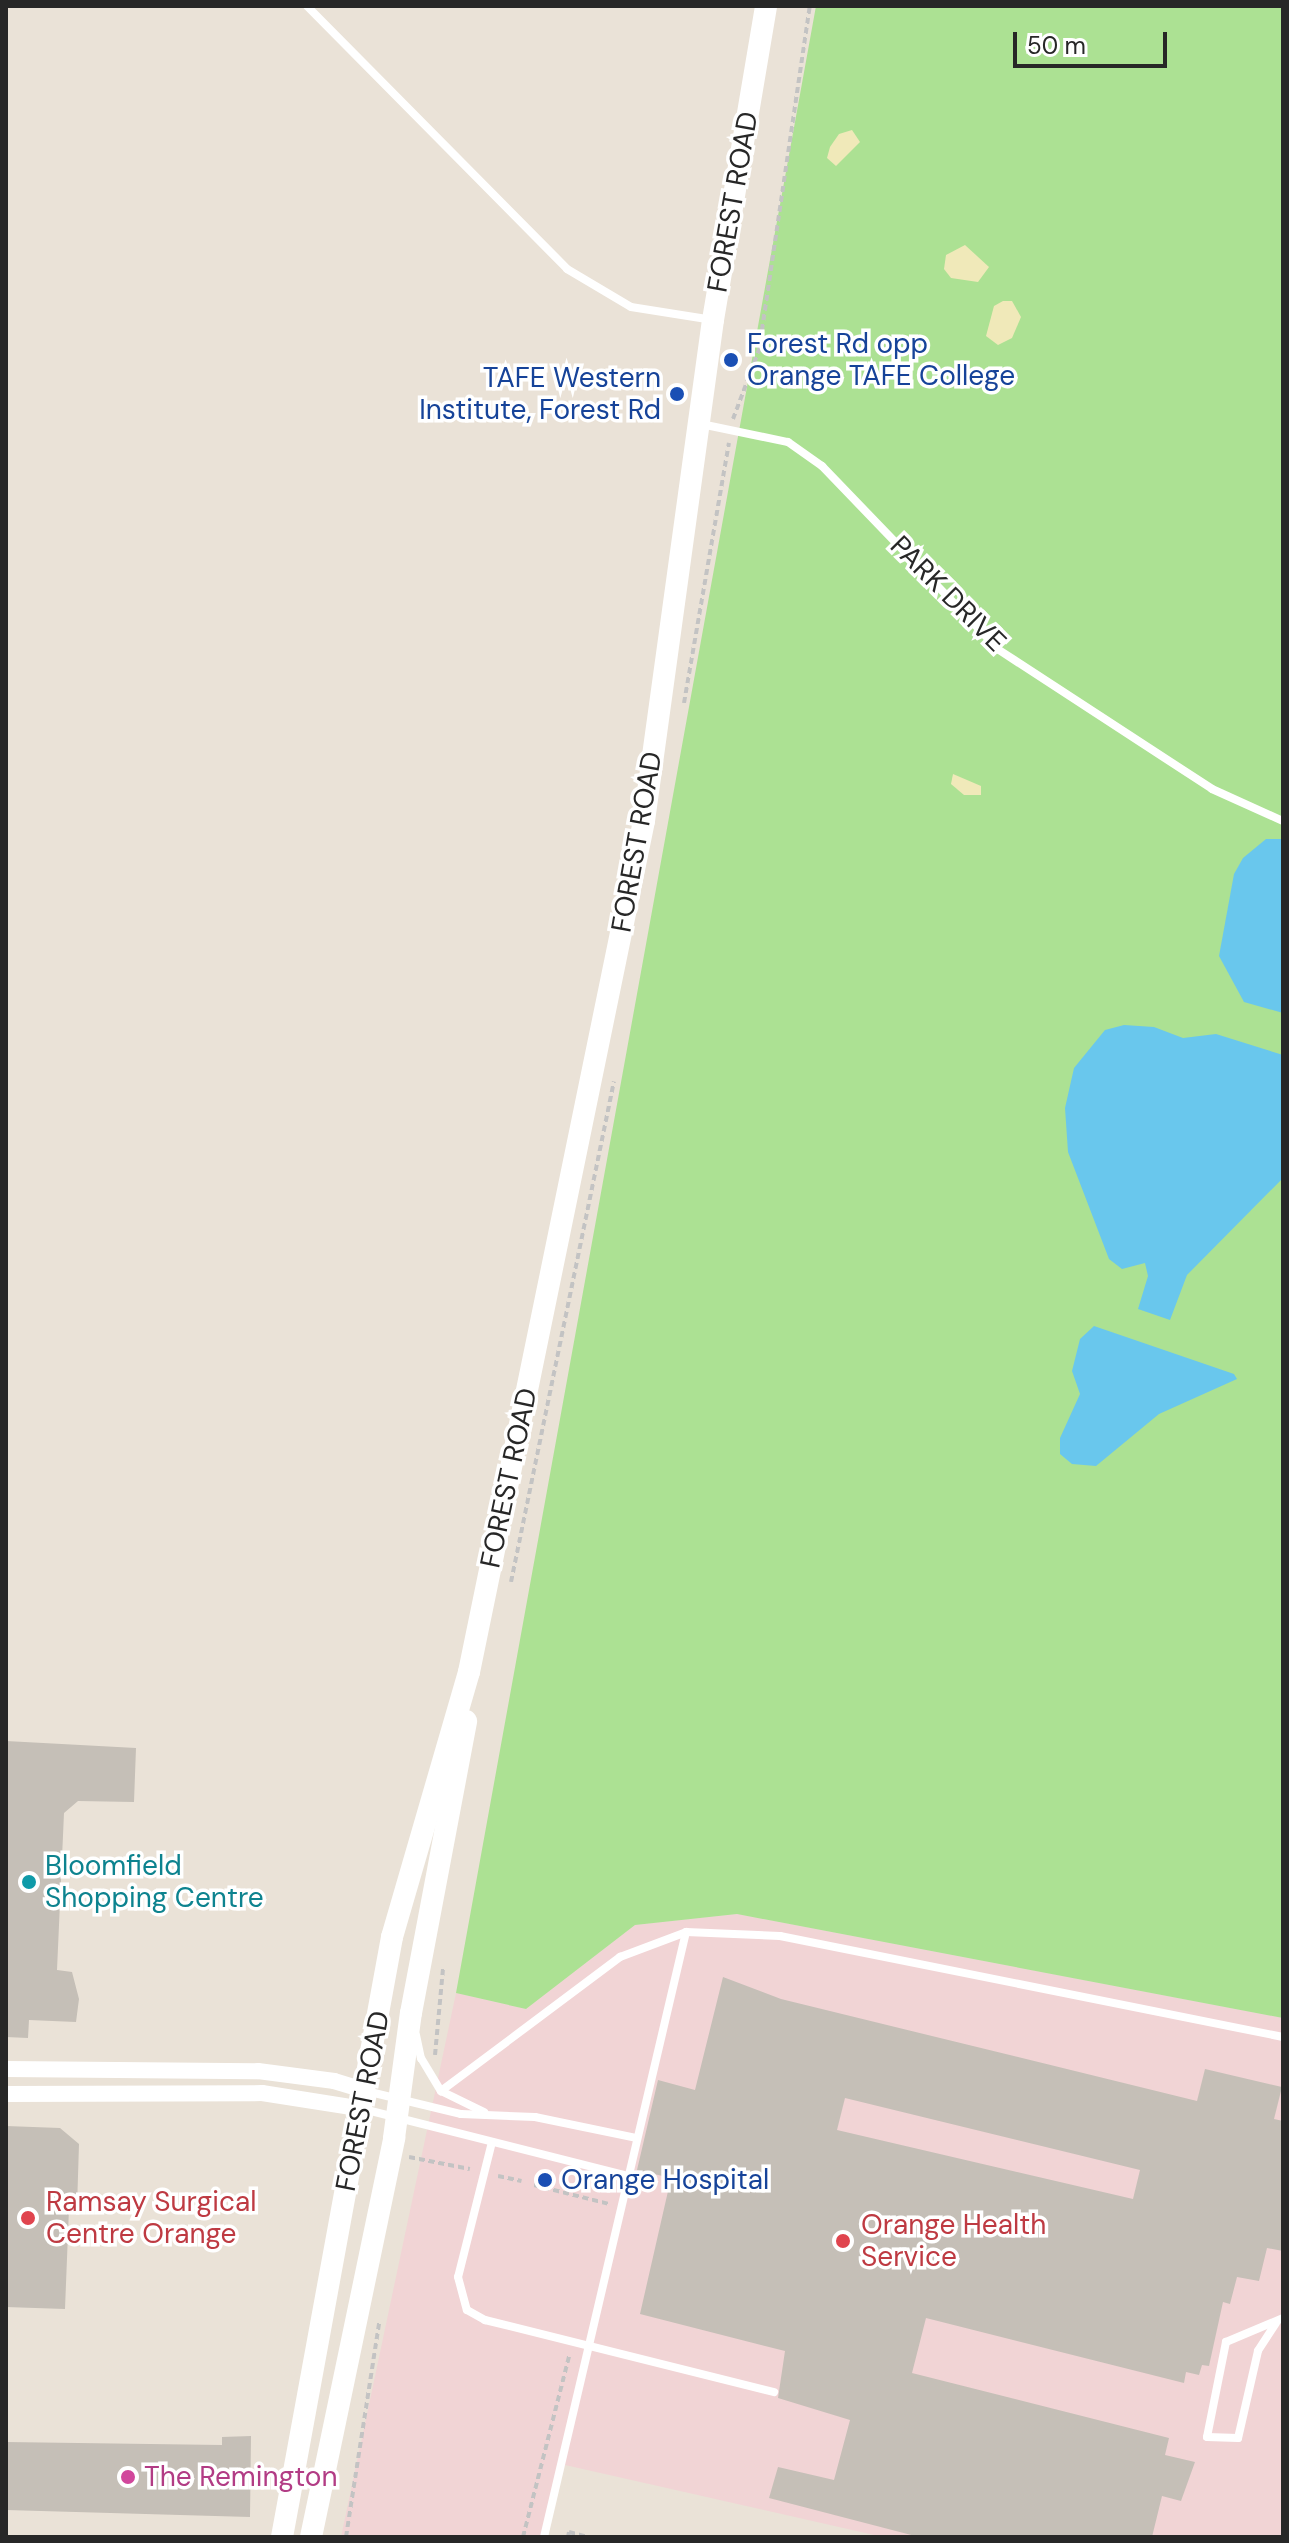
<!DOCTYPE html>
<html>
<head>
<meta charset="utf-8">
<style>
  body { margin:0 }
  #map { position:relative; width:1289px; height:2543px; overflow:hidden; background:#eae2d7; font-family:"DM Sans",sans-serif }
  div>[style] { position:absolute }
  .medical>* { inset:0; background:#f1d4d5 }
  .green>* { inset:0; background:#ace193 }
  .sand>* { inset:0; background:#f0e9b9 }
  .water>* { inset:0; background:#69c7ed }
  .building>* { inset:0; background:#c5bfb7 }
  .path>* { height:4px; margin-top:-2px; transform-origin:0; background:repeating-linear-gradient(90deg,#c3c3c3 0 6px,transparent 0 10px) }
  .service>* { height:8px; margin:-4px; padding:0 4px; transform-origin:4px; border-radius:4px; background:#fff }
  .minor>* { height:16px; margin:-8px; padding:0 8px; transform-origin:8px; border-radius:8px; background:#fff }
  .secondary>* { height:22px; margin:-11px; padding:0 11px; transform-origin:11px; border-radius:11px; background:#fff }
  .dots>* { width:22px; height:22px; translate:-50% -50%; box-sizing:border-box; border:4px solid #fff; border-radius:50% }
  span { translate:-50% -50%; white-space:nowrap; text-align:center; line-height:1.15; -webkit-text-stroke:7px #fff; paint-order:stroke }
  .street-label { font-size:28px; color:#272727 }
  .transit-label { font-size:28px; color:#164399 }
  .left { translate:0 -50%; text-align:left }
  .right { translate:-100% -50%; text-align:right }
  .culture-label { font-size:28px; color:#0d838f }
  .health-label { font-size:28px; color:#be3a42 }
  .hotel-label { font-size:28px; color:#b23c85 }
  .frame { position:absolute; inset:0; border:8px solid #272727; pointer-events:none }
  .scale { position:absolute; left:1013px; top:32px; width:154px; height:36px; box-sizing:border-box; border:4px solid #272727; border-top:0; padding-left:10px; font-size:24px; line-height:28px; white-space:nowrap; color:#272727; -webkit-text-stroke:6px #fff; paint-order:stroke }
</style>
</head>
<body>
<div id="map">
  <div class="medical">
    <i style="clip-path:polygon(737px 1914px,1283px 2018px,1283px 2537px,883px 2537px,565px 2465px,542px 2537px,341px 2537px,456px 1993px,526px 2009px,635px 1925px)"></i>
  </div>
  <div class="green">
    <i style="clip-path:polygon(816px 6px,1283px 6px,1283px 2018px,737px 1914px,635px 1925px,526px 2009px,456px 1993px)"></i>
  </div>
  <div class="sand">
    <i style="clip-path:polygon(852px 130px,860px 142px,836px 166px,827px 158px,830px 147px,839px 134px)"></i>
    <i style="clip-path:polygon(965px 245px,989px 267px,978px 282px,951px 278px,944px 269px,946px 255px)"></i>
    <i style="clip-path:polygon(1003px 301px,1012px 301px,1021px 317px,1012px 338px,998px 345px,986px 336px,994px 306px)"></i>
    <i style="clip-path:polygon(953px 774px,981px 786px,981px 795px,964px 795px,951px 784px)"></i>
  </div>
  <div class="water">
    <i style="clip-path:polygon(1266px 839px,1283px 839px,1283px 1013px,1244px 1002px,1219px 956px,1234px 874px,1243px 858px)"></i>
    <i style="clip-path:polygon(1124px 1025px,1154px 1027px,1183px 1038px,1216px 1034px,1283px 1055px,1283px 1178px,1187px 1275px,1170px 1320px,1138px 1309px,1148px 1276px,1145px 1263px,1122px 1269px,1109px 1259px,1068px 1152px,1065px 1108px,1074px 1068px,1105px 1030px)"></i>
    <i style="clip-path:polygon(1094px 1326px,1234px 1374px,1237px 1379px,1159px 1414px,1096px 1466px,1072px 1464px,1060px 1454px,1060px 1438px,1080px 1394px,1072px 1371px,1080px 1339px)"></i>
  </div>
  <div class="building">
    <i style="clip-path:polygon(6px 1741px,136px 1748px,134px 1802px,78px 1801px,64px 1813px,57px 1970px,72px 1972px,79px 1999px,76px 2022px,29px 2020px,28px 2038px,6px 2037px)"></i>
    <i style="clip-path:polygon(evenodd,723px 1977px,781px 1999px,1197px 2101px,1205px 2069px,1282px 2087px,1274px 2119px,1283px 2121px,1283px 2251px,1267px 2248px,1259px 2281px,1237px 2277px,1230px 2304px,1223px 2302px,1209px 2366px,1202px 2365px,1199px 2375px,1186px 2372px,1184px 2383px,926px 2318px,912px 2373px,1169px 2438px,1165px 2455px,1195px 2462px,1181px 2501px,1162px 2496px,1152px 2537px,919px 2537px,769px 2498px,778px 2467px,834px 2480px,850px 2420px,778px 2398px,785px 2351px,640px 2314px,671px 2178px,637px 2170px,658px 2080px,695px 2090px,723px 1977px,845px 2098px,1140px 2170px,1133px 2199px,837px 2130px,845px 2098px)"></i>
    <i style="clip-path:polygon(6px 2126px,60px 2128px,79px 2144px,77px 2208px,69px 2208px,65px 2309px,6px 2307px)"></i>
    <i style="clip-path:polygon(251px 2436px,250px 2517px,6px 2510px,6px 2442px,222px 2445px,222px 2437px)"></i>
  </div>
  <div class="path">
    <i style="left:733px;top:419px;width:74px;rotate:-69.4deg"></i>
    <i style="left:759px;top:350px;width:348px;rotate:-81.6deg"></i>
    <i style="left:684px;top:703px;width:264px;rotate:-80.2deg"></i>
    <i style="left:511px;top:1582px;width:511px;rotate:-78.38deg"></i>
    <i style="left:435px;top:2055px;width:87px;rotate:-84.7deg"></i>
    <i style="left:409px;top:2157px;width:62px;rotate:11.1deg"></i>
    <i style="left:498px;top:2176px;width:24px;rotate:12deg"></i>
    <i style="left:534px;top:2185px;width:77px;rotate:14.2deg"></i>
    <i style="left:346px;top:2537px;width:217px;rotate:-81.2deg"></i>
    <i style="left:523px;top:2537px;width:187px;rotate:-75.7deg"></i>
    <i style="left:568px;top:2537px;width:5px;rotate:-79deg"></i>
    <i style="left:569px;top:2532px;width:20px;rotate:15deg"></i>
  </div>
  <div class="service">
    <i style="left:307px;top:6px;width:370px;rotate:45.3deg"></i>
    <i style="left:567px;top:269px;width:74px;rotate:30.7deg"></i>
    <i style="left:631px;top:307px;width:83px;rotate:9deg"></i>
    <i style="left:701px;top:424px;width:89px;rotate:11.7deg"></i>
    <i style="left:788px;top:442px;width:42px;rotate:35.2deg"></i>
    <i style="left:822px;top:466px;width:255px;rotate:46.1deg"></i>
    <i style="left:999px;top:650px;width:254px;rotate:33.1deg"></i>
    <i style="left:1212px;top:789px;width:78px;rotate:24.3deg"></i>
    <i style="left:416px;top:2035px;width:24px;rotate:78deg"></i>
    <i style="left:421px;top:2058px;width:39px;rotate:59deg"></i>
    <i style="left:441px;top:2091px;width:48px;rotate:26deg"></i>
    <i style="left:366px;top:2091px;width:98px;rotate:13.6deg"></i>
    <i style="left:461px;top:2114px;width:74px;rotate:2.3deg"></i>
    <i style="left:535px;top:2117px;width:103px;rotate:11.7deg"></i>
    <i style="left:441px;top:2091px;width:224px;rotate:-36.8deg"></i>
    <i style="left:620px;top:1957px;width:71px;rotate:-20.7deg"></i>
    <i style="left:363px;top:2109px;width:272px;rotate:14.2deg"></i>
    <i style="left:492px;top:2142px;width:139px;rotate:104.1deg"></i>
    <i style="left:458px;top:2277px;width:34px;rotate:75deg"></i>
    <i style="left:467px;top:2310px;width:21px;rotate:29deg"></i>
    <i style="left:485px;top:2320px;width:298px;rotate:14deg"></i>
    <i style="left:1276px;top:2323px;width:33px;rotate:123deg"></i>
    <i style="left:1258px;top:2351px;width:89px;rotate:102.9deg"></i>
    <i style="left:1238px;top:2438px;width:31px;rotate:-178deg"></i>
    <i style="left:1207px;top:2437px;width:97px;rotate:-78.7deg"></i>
    <i style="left:1226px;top:2342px;width:62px;rotate:-22.8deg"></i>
    <i style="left:544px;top:2537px;width:621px;rotate:-76.79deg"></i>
    <i style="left:686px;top:1932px;width:94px;rotate:2.4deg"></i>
    <i style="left:780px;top:1936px;width:513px;rotate:11.35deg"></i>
  </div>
  <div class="minor">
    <i style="left:6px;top:2069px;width:252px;rotate:0.5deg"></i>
    <i style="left:258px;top:2071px;width:77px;rotate:7.5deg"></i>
    <i style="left:334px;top:2081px;width:34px;rotate:17deg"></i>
    <i style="left:6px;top:2094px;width:256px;rotate:-0.2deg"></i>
    <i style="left:262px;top:2093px;width:102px;rotate:9deg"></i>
  </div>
  <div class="secondary">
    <i style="left:282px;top:2537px;width:610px;rotate:-79.61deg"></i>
    <i style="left:392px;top:1937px;width:276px;rotate:-73.8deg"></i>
    <i style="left:469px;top:1672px;width:869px;rotate:-78.38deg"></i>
    <i style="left:644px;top:821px;width:506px;rotate:-82.16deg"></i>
    <i style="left:713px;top:320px;width:318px;rotate:-80.4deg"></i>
    <i style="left:311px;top:2537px;width:408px;rotate:-78.2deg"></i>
    <i style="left:394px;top:2138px;width:126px;rotate:-82.3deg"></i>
    <i style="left:411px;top:2013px;width:297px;rotate:-79.3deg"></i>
  </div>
  <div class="dots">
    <i style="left:731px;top:360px;background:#1a4fb4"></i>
    <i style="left:677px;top:394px;background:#1a4fb4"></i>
    <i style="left:29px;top:1882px;background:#0f9aa8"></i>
    <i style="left:545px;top:2180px;background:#1a4fb4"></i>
    <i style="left:28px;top:2218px;background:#e0444e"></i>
    <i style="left:843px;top:2241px;background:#e0444e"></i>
    <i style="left:128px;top:2477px;background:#d1479c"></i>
  </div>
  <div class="street-label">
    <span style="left:733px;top:202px;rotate:-80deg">FOREST ROAD</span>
    <span style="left:948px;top:594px;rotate:45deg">PARK DRIVE</span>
    <span style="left:637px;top:842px;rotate:-80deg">FOREST ROAD</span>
    <span style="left:509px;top:1478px;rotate:-78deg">FOREST ROAD</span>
    <span style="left:363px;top:2101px;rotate:-79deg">FOREST ROAD</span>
  </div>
  <div class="transit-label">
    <span class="left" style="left:747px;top:360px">Forest Rd opp<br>Orange TAFE College</span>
    <span class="right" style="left:661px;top:394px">TAFE Western<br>Institute, Forest Rd</span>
    <span class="left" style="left:561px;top:2180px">Orange Hospital</span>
  </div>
  <div class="culture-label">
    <span class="left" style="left:45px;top:1882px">Bloomfield<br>Shopping Centre</span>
  </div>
  <div class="health-label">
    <span class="left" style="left:46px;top:2218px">Ramsay Surgical<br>Centre Orange</span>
    <span class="left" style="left:861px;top:2241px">Orange Health<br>Service</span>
  </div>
  <div class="hotel-label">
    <span class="left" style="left:144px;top:2477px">The Remington</span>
  </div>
  <div class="frame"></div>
  <div class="scale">50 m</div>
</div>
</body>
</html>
